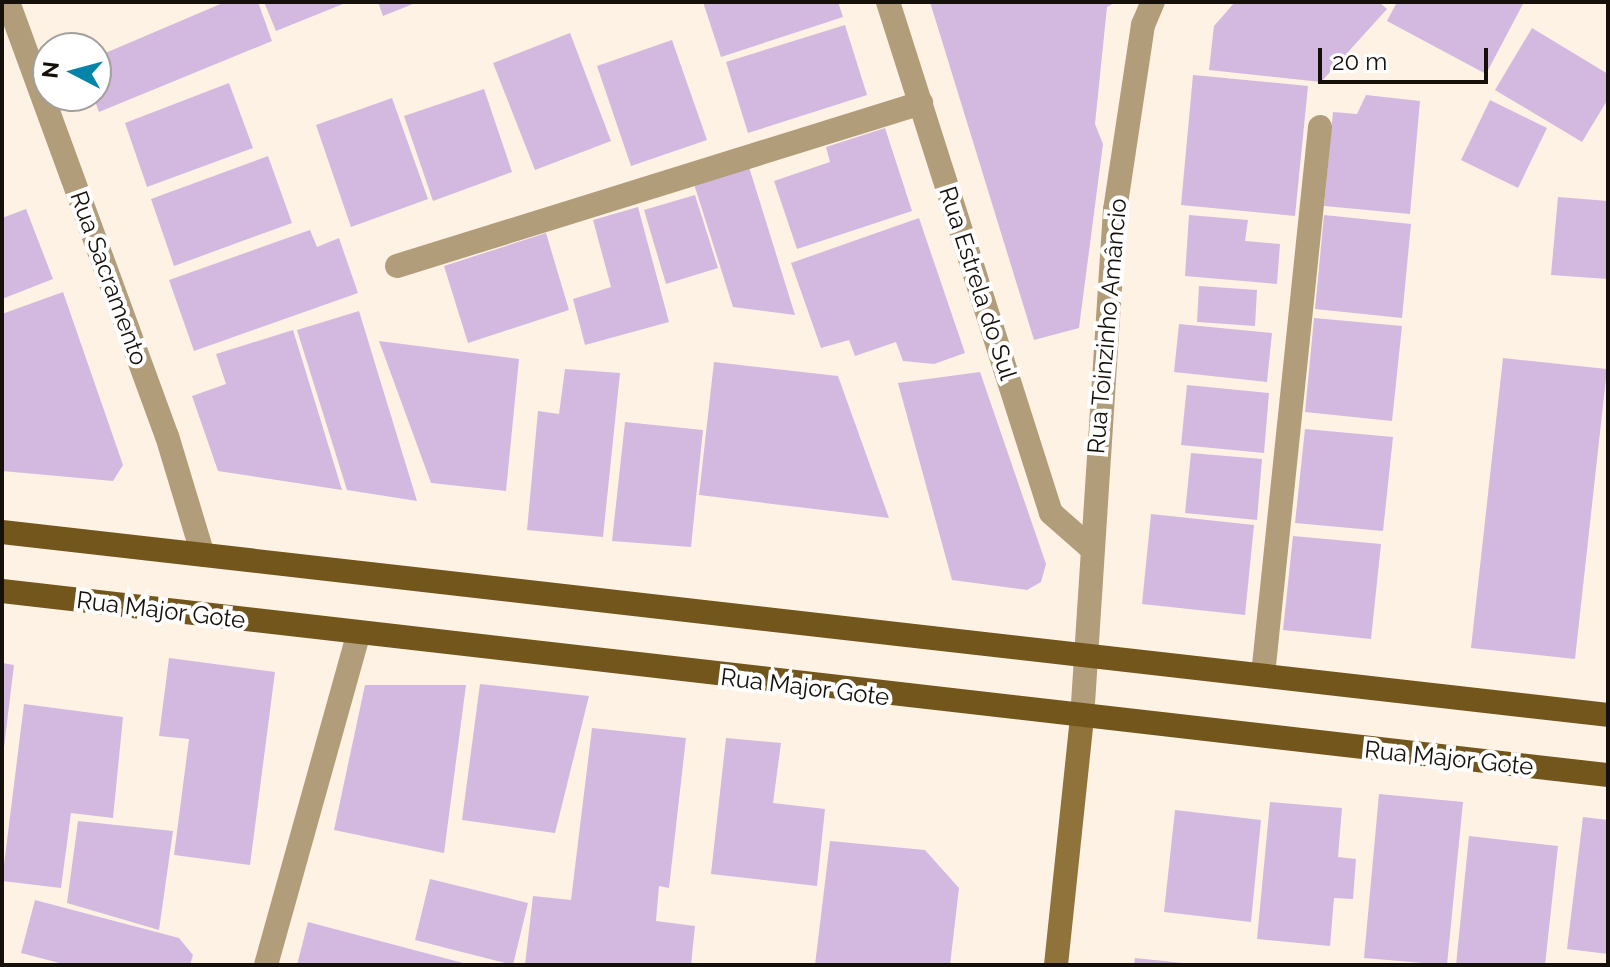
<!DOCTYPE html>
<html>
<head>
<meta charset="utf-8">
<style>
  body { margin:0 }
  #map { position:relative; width:1610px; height:967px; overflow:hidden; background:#fef2e5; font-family:Raleway,sans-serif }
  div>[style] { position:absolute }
  .building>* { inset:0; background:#d3b9e0 }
  .lane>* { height:24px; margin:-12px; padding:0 12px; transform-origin:12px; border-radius:12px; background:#b19d79 }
  .street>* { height:24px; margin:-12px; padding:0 12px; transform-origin:12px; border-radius:12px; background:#b19d79 }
  .secondary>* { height:24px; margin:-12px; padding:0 12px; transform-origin:12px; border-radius:12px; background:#90733b }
  .primary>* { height:24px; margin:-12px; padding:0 12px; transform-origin:12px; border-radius:12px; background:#72561c }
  span { translate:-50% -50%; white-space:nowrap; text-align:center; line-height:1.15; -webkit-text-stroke:8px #fff; paint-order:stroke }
  .street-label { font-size:24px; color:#16100b }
  .frame { position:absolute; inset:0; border:4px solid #16100b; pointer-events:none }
  .north { position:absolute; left:32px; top:32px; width:80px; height:80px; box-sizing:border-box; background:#fff; border:2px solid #a29f9d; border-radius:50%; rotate:276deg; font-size:22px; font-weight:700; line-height:32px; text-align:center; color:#16100b }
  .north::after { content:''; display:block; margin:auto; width:28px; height:36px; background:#0285a8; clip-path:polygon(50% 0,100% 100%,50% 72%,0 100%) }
  .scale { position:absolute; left:1318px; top:48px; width:170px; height:36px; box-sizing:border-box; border:4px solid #16100b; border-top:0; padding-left:10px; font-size:24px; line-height:28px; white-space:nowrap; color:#16100b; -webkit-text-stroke:6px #fff; paint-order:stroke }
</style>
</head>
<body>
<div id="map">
  <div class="building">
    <i style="clip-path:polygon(225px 2px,258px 2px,272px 41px,99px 112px,93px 96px,96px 57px)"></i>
    <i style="clip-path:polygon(264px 2px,348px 2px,276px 31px)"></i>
    <i style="clip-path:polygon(378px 2px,418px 2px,383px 16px)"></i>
    <i style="clip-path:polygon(703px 2px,838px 2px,843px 17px,721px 57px)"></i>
    <i style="clip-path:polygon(930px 2px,1116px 2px,1107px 7px,1095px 124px,1103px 144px,1079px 328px,1034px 340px)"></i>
    <i style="clip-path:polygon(1235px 2px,1379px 2px,1387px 9px,1321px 82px,1209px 70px,1214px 26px)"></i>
    <i style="clip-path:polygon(1397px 2px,1524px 2px,1486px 74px,1387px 21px)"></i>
    <i style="clip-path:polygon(845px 25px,867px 95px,748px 133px,726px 62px)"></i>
    <i style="clip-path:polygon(1532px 28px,1608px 74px,1608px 99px,1582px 142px,1495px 90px)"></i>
    <i style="clip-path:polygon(570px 33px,611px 141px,535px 170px,493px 63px)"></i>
    <i style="clip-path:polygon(672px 40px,707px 140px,631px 166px,597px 66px)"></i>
    <i style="clip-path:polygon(1193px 75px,1308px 86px,1295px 216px,1181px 205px)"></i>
    <i style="clip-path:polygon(229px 83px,253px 148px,147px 187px,125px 123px)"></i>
    <i style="clip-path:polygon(484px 89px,512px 172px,433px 201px,404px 116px)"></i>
    <i style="clip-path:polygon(1366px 95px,1420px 101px,1410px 214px,1324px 206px,1333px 112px,1357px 114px)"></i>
    <i style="clip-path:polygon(392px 98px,428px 199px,351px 227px,316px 125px)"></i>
    <i style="clip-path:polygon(1490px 100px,1547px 128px,1518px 188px,1461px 160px)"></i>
    <i style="clip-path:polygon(885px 128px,912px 211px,797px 249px,774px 181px,830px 162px,826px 147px)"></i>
    <i style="clip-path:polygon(268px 156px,292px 223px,174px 266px,151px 199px)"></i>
    <i style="clip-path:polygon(749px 167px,795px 315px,733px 307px,694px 184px)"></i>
    <i style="clip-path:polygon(695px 195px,718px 268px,666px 284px,644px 210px)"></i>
    <i style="clip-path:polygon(1558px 197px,1608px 201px,1608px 279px,1551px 275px)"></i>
    <i style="clip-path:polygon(638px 207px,669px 322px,585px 345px,573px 299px,611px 287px,593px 220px)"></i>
    <i style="clip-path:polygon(26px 209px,53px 279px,2px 299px,2px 218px)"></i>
    <i style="clip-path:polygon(1189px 215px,1248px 220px,1245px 241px,1280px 244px,1277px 284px,1185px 276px)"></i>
    <i style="clip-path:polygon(1324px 215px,1411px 224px,1402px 318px,1315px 309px)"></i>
    <i style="clip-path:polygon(919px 218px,965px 353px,934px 364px,903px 361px,896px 342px,855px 356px,849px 340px,821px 348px,791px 263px)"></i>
    <i style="clip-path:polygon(310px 230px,317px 247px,339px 238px,358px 293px,194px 351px,169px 280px)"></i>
    <i style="clip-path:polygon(546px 233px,569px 310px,468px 343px,444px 266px)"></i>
    <i style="clip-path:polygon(1199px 286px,1257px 290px,1255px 326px,1197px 322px)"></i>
    <i style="clip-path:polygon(63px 292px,123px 465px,113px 481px,2px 471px,2px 314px)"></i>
    <i style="clip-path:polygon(359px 311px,417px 501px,347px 490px,297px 330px)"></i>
    <i style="clip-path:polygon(1314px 318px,1402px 326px,1392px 421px,1305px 412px)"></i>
    <i style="clip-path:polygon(1179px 324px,1272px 333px,1267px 382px,1174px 372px)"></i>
    <i style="clip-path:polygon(293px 330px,342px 490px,218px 471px,192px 396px,226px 384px,216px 354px)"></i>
    <i style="clip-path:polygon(379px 341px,519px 359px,506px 491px,431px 483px)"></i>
    <i style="clip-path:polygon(1503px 358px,1607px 369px,1575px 659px,1471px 648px)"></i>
    <i style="clip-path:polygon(714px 362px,838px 376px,889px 518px,699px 495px)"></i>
    <i style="clip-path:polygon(565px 369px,620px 373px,603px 537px,527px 530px,538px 411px,559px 414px)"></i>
    <i style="clip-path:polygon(980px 372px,1046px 564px,1041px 582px,1027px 590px,952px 580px,898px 383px)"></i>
    <i style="clip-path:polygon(1187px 385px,1269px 393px,1264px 453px,1181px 445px)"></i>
    <i style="clip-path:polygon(625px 422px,703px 430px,691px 547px,612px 541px)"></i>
    <i style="clip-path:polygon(1305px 429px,1393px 437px,1383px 531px,1295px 523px)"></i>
    <i style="clip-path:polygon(1191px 453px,1262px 459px,1257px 520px,1185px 513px)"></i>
    <i style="clip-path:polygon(1151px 514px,1254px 525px,1245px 615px,1142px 604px)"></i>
    <i style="clip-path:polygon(1293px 536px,1381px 544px,1371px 639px,1283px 630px)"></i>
    <i style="clip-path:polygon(169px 658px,275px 672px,250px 865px,174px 855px,189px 739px,159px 736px)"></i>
    <i style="clip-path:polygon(2px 663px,14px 665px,4px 747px,2px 747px)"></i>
    <i style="clip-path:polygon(480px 684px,589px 696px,555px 833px,462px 820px)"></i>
    <i style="clip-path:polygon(365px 685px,466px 685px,444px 853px,334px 830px)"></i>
    <i style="clip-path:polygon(24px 704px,123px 717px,113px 818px,71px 813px,61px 888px,2px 881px)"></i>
    <i style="clip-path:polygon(592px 728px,686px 738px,669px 888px,659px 886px,656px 921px,695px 926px,691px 965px,525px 965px,533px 896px,571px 900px)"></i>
    <i style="clip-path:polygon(726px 738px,781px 743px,773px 803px,825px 809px,817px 886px,711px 874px)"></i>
    <i style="clip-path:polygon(1379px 794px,1463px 802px,1447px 965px,1364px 958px)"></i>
    <i style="clip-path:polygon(1270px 802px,1342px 808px,1338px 857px,1356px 859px,1353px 899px,1334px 898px,1330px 946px,1257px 939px)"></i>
    <i style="clip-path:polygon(1175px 810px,1261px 820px,1251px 922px,1164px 912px)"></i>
    <i style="clip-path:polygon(1583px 817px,1608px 820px,1608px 954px,1567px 949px)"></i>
    <i style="clip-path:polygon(78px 821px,173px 831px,159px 930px,67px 903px)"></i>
    <i style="clip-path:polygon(1469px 836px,1558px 846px,1545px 965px,1456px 965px)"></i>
    <i style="clip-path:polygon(830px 841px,925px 850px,959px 888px,950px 965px,815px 965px)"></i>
    <i style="clip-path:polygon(430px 879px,528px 903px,513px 965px,415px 940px)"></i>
    <i style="clip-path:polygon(35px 900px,179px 938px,193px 955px,190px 965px,67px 965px,21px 953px)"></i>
    <i style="clip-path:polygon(308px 922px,467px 964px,467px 965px,297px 965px)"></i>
    <i style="clip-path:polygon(1135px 958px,1183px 963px,1183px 965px,1134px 965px)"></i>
  </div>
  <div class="lane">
    <i style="left:397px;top:266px;width:549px;rotate:-17.28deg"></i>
    <i style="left:1263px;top:675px;width:551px;rotate:-84.06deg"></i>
  </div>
  <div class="street">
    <i style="left:8px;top:2px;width:462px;rotate:69.9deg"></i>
    <i style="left:167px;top:436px;width:124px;rotate:73.2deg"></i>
    <i style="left:888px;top:2px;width:536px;rotate:72.31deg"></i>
    <i style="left:1051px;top:513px;width:53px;rotate:41.2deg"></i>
    <i style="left:1082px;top:719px;width:510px;rotate:-86.29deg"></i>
    <i style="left:1115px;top:210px;width:187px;rotate:-81.4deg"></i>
    <i style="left:1143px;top:25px;width:25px;rotate:-67deg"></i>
    <i style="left:266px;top:965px;width:343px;rotate:-74.4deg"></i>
  </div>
  <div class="secondary">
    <i style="left:1056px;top:965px;width:247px;rotate:-84deg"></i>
  </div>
  <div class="primary">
    <i style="left:2px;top:532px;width:1616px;rotate:6.5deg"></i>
    <i style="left:2px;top:591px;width:1617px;rotate:6.54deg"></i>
  </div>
  <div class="street-label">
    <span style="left:109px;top:278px;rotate:70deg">Rua Sacramento</span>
    <span style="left:978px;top:283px;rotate:72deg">Rua Estrela do Sul</span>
    <span style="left:1107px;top:326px;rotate:-85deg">Rua Toinzinho Amâncio</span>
    <span style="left:161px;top:610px;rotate:7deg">Rua Major Gote</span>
    <span style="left:805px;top:687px;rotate:7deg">Rua Major Gote</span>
    <span style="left:1449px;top:758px;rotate:6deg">Rua Major Gote</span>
  </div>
  <div class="frame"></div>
  <div class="north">N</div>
  <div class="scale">20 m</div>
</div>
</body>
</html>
